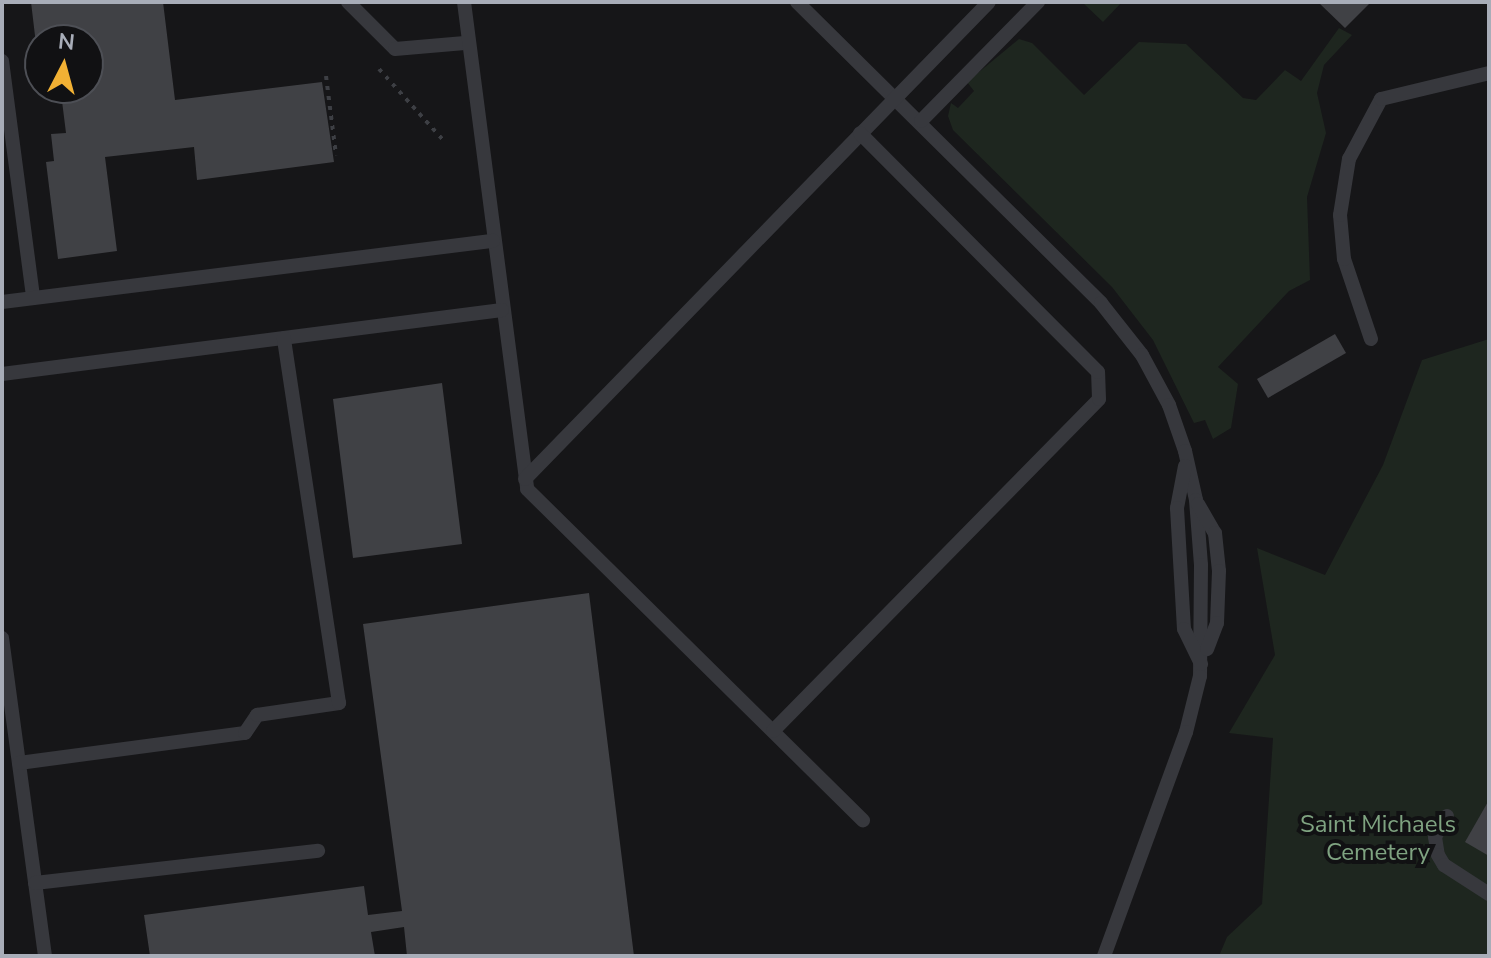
<!DOCTYPE html>
<html>
<head>
<meta charset="utf-8">
<style>
  body { margin:0 }
  #map { position:relative; width:1491px; height:958px; overflow:hidden; background:#161618; font-family:"Nunito Sans",sans-serif }
  div>[style] { position:absolute }
  .green>* { inset:0; background:#1e261f }
  .building>* { inset:0; background:#404145 }
  .path>* { height:4px; margin-top:-2px; transform-origin:0; background:repeating-linear-gradient(90deg,#3d3f44 0 4px,transparent 0 10px) }
  .service>* { height:14px; margin:-7px; padding:0 7px; transform-origin:7px; border-radius:7px; background:#37383d }
  span { translate:-50% -50%; white-space:nowrap; text-align:center; line-height:1.15; -webkit-text-stroke:8px #111113; paint-order:stroke }
  .park-label { font-size:24px; color:#7fa381 }
  .frame { position:absolute; inset:0; border:4px solid #a8adb8; pointer-events:none }
  .north { position:absolute; left:24px; top:24px; width:80px; height:80px; box-sizing:border-box; background:#111113; border:2px solid #4d4f55; border-radius:50%; rotate:6deg; font-size:22px; font-weight:700; line-height:32px; text-align:center; color:#a8adb8 }
  .north::after { content:''; display:block; margin:auto; width:28px; height:36px; background:#f2b134; clip-path:polygon(50% 0,100% 100%,50% 72%,0 100%) }
</style>
</head>
<body>
<div id="map">
  <div class="green">
    <i style="clip-path:polygon(1082px 2px,1122px 2px,1103px 22px)"></i>
    <i style="clip-path:polygon(1339px 28px,1352px 35px,1324px 65px,1317px 93px,1326px 133px,1307px 197px,1310px 280px,1289px 291px,1218px 367px,1238px 384px,1231px 428px,1213px 439px,1205px 420px,1194px 423px,1153px 340px,1112px 287px,953px 130px,948px 116px,951px 103px,958px 108px,974px 91px,967px 82px,1019px 39px,1032px 43px,1084px 95px,1139px 42px,1186px 44px,1243px 98px,1256px 100px,1285px 70px,1301px 81px)"></i>
    <i style="clip-path:polygon(1489px 339px,1489px 956px,1219px 956px,1227px 937px,1262px 904px,1273px 738px,1229px 733px,1275px 655px,1257px 548px,1325px 575px,1383px 465px,1422px 360px)"></i>
  </div>
  <div class="building">
    <i style="clip-path:polygon(31px 2px,163px 2px,175px 100px,322px 82px,334px 162px,197px 180px,194px 147px,105px 157px,117px 251px,58px 259px,46px 162px,54px 161px,51px 134px,66px 133px,61px 93px,42px 95px,42px 88px,88px 88px,88px 40px,40px 40px,38px 61px)"></i>
    <i style="clip-path:polygon(1318px 2px,1371px 2px,1345px 28px)"></i>
    <i style="clip-path:polygon(1335px 334px,1346px 353px,1268px 398px,1257px 379px)"></i>
    <i style="clip-path:polygon(442px 383px,462px 544px,353px 558px,333px 399px)"></i>
    <i style="clip-path:polygon(589px 593px,634px 956px,407px 956px,404px 927px,371px 932px,375px 956px,150px 956px,144px 915px,364px 886px,368px 915px,402px 911px,363px 624px)"></i>
    <i style="clip-path:polygon(1489px 800px,1489px 856px,1465px 842px)"></i>
  </div>
  <div class="path">
    <i style="left:379px;top:69px;width:97px;rotate:47.9deg"></i>
    <i style="left:326px;top:76px;width:80px;rotate:82.8deg"></i>
  </div>
  <div class="service">
    <i style="left:348px;top:2px;width:66px;rotate:45deg"></i>
    <i style="left:395px;top:49px;width:70px;rotate:-4.9deg"></i>
    <i style="left:464px;top:2px;width:491px;rotate:82.6deg"></i>
    <i style="left:527px;top:489px;width:472px;rotate:44.6deg"></i>
    <i style="left:797px;top:2px;width:428px;rotate:44.7deg"></i>
    <i style="left:1101px;top:303px;width:66px;rotate:51.7deg"></i>
    <i style="left:1142px;top:355px;width:57px;rotate:61.6deg"></i>
    <i style="left:1169px;top:405px;width:49px;rotate:70.8deg"></i>
    <i style="left:1185px;top:451px;width:50px;rotate:77.3deg"></i>
    <i style="left:1196px;top:500px;width:65px;rotate:85.6deg"></i>
    <i style="left:1201px;top:565px;width:111px;rotate:90.5deg"></i>
    <i style="left:1200px;top:676px;width:58px;rotate:104deg"></i>
    <i style="left:1186px;top:732px;width:239px;rotate:110.1deg"></i>
    <i style="left:2px;top:61px;width:239px;rotate:82.5deg"></i>
    <i style="left:921px;top:121px;width:167px;rotate:-45.5deg"></i>
    <i style="left:2px;top:302px;width:495px;rotate:-7.1deg"></i>
    <i style="left:1371px;top:339px;width:84px;rotate:-108.6deg"></i>
    <i style="left:1344px;top:259px;width:44px;rotate:-95.2deg"></i>
    <i style="left:1340px;top:215px;width:57px;rotate:-80.9deg"></i>
    <i style="left:1349px;top:159px;width:68px;rotate:-61.9deg"></i>
    <i style="left:1381px;top:99px;width:111px;rotate:-13.5deg"></i>
    <i style="left:2px;top:374px;width:504px;rotate:-7.29deg"></i>
    <i style="left:1185px;top:466px;width:43px;rotate:100.8deg"></i>
    <i style="left:1177px;top:508px;width:121px;rotate:86.7deg"></i>
    <i style="left:1184px;top:629px;width:39px;rotate:64deg"></i>
    <i style="left:525px;top:479px;width:665px;rotate:-45.79deg"></i>
    <i style="left:1198px;top:504px;width:34px;rotate:60deg"></i>
    <i style="left:1215px;top:533px;width:38px;rotate:84deg"></i>
    <i style="left:1219px;top:571px;width:52px;rotate:92.2deg"></i>
    <i style="left:1217px;top:623px;width:28px;rotate:111deg"></i>
    <i style="left:2px;top:638px;width:321px;rotate:82.3deg"></i>
    <i style="left:773px;top:731px;width:465px;rotate:-45.5deg"></i>
    <i style="left:1099px;top:399px;width:27px;rotate:-92deg"></i>
    <i style="left:1098px;top:372px;width:337px;rotate:-134.9deg"></i>
    <i style="left:19px;top:763px;width:228px;rotate:-7.6deg"></i>
    <i style="left:245px;top:733px;width:22px;rotate:-56deg"></i>
    <i style="left:257px;top:715px;width:83px;rotate:-8.3deg"></i>
    <i style="left:339px;top:703px;width:369px;rotate:-98.6deg"></i>
    <i style="left:1447px;top:816px;width:24px;rotate:120deg"></i>
    <i style="left:1435px;top:837px;width:18px;rotate:81deg"></i>
    <i style="left:1438px;top:855px;width:12px;rotate:59deg"></i>
    <i style="left:1444px;top:865px;width:54px;rotate:32.8deg"></i>
    <i style="left:35px;top:883px;width:285px;rotate:-6.5deg"></i>
  </div>
  <div class="park-label">
    <span style="left:1378px;top:839px">Saint Michaels<br>Cemetery</span>
  </div>
  <div class="frame"></div>
  <div class="north">N</div>
</div>
</body>
</html>
